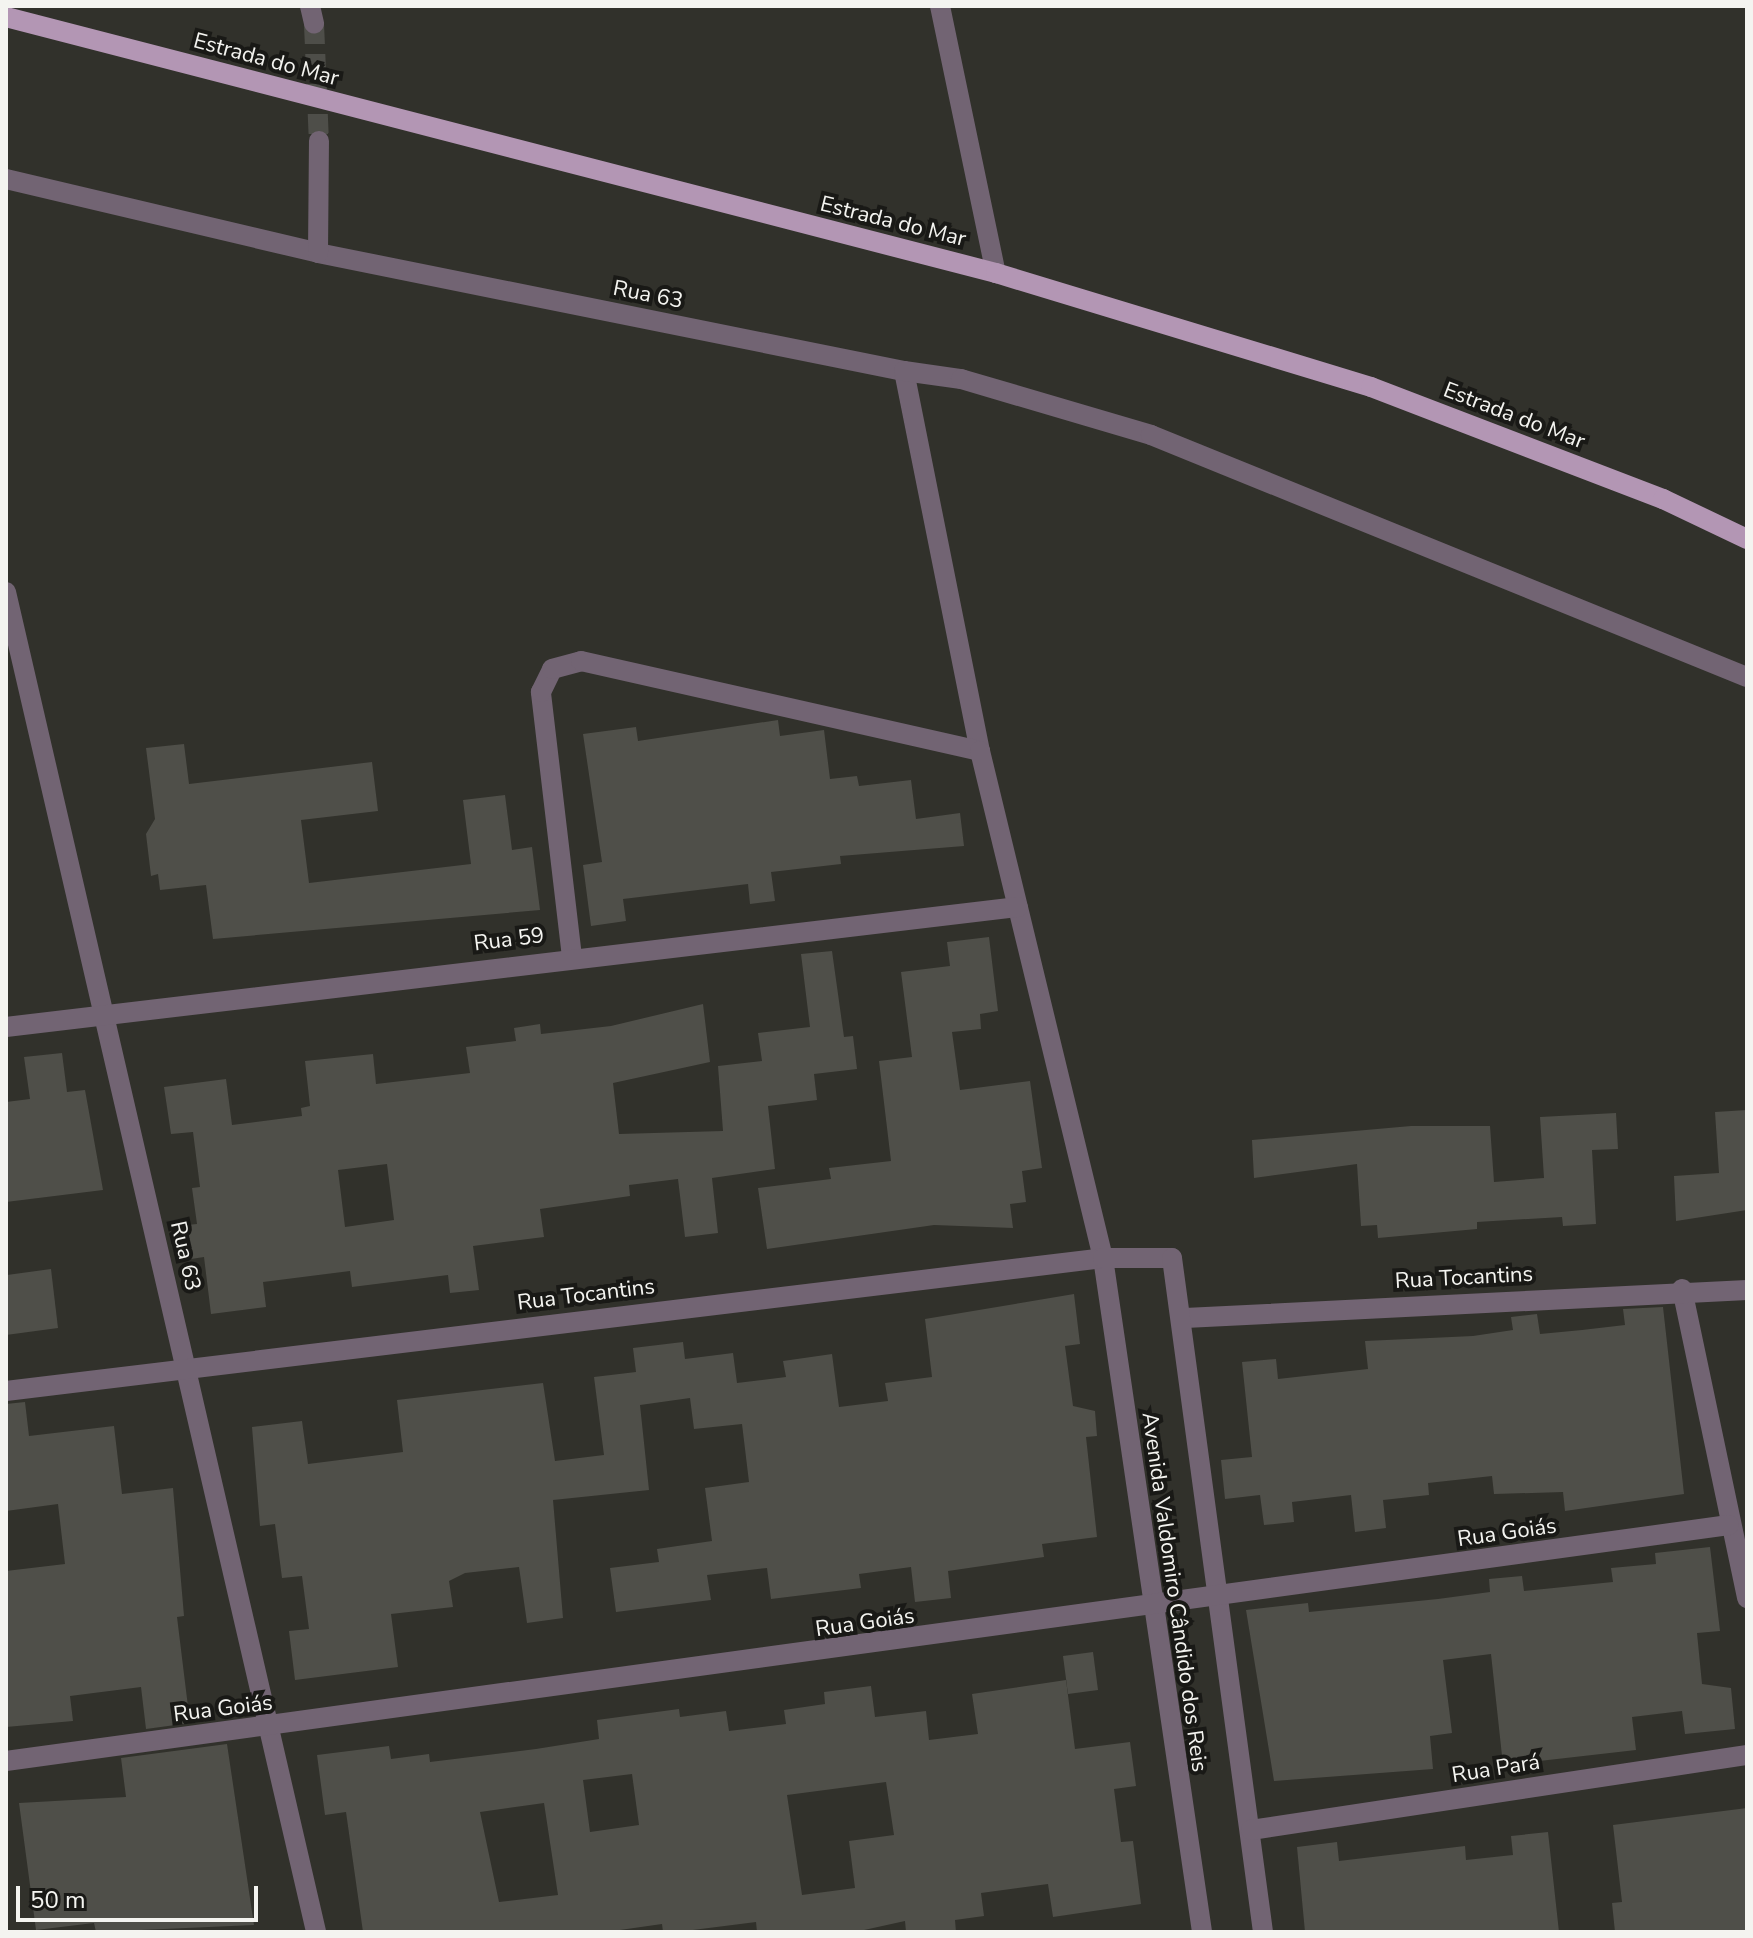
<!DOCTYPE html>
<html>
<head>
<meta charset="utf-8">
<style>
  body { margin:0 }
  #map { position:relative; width:1753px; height:1938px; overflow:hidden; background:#31312b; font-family:"Nunito Sans",sans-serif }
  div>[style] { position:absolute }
  .building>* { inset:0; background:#4f4f49 }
  .minor-tunnel>* { height:20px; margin-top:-10px; transform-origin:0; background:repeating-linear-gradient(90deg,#4e4e49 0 20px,transparent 0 30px) }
  .minor>* { height:20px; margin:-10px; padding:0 10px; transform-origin:10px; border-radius:10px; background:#726473 }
  .primary>* { height:20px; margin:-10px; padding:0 10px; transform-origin:10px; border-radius:10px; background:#b396b4 }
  span { translate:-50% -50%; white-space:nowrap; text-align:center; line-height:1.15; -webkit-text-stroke:8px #191916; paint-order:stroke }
  .street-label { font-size:22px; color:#f4f4f0 }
  .frame { position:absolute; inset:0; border:8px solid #f4f4f0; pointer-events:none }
  .scale { position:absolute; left:16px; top:1886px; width:242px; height:36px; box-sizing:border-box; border:4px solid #f4f4f0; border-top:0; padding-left:10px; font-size:24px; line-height:28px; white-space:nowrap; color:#f4f4f0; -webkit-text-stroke:6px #191916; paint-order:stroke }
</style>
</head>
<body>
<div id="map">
  <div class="building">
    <i style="clip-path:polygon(778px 720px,780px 736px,824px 730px,830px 779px,857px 776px,859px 786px,911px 780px,916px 819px,960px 813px,964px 846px,840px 856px,841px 864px,771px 872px,775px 901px,750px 904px,748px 884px,623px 899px,626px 921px,591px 926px,583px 865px,602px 862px,583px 734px,636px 727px,638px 741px)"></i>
    <i style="clip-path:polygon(184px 744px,189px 784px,372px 762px,378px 811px,301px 820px,309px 883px,471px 864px,463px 800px,505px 795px,512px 850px,532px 847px,540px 910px,213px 939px,206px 885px,160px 890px,158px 874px,151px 876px,146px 834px,155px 819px,146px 748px)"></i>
    <i style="clip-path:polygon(989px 937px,998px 1011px,980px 1014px,981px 1029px,952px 1032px,960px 1090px,1030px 1081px,1042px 1168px,1022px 1171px,1026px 1202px,1010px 1204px,1013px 1228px,934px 1225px,767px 1249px,758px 1188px,831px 1179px,829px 1168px,891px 1161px,879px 1061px,912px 1057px,901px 972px,950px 966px,947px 942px)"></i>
    <i style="clip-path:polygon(evenodd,832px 951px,844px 1037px,853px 1036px,857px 1069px,814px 1074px,817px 1100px,768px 1106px,775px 1169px,712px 1178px,718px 1233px,685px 1237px,678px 1179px,629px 1185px,630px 1196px,540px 1209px,544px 1237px,473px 1246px,479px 1290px,450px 1293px,448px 1275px,352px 1287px,350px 1271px,263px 1282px,266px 1307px,211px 1314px,204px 1257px,191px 1259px,187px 1225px,197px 1224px,192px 1188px,200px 1187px,193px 1132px,171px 1134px,164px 1087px,226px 1079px,232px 1125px,302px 1116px,301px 1108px,310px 1106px,305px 1061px,373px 1054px,376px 1084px,470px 1073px,466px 1047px,516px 1041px,514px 1028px,540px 1024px,541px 1034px,611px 1026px,703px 1004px,710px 1062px,613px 1083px,619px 1134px,723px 1131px,718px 1066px,762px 1061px,758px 1033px,810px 1027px,801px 954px,832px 951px,387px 1164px,394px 1220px,345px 1227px,338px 1170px,387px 1164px)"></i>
    <i style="clip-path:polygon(62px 1053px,67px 1092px,85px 1090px,103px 1190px,6px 1202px,6px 1102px,30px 1099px,24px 1057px)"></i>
    <i style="clip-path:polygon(1747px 1110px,1747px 1210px,1676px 1221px,1674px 1176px,1719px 1173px,1715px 1112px)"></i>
    <i style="clip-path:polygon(1616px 1113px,1618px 1149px,1592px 1150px,1596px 1224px,1563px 1226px,1562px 1217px,1477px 1222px,1477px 1229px,1378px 1238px,1377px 1225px,1361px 1226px,1357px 1164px,1254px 1178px,1252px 1140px,1411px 1126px,1490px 1126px,1494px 1182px,1544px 1178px,1540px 1117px)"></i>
    <i style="clip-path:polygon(51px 1269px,58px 1328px,6px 1335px,7px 1275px)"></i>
    <i style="clip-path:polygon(1074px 1294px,1080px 1344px,1065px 1346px,1073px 1406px,1095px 1411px,1097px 1436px,1086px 1437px,1097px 1537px,1042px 1544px,1044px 1557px,948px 1571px,951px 1598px,915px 1602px,911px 1567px,859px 1574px,861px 1588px,771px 1599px,767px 1568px,707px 1575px,711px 1600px,616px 1612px,610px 1568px,659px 1562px,657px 1549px,712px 1541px,705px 1488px,749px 1482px,742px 1424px,694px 1429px,690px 1398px,640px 1405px,649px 1490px,553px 1500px,563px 1618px,527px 1623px,519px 1567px,465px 1573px,449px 1581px,453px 1607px,391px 1614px,398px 1667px,295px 1680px,289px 1631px,309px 1629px,302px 1576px,282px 1578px,275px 1524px,260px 1526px,252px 1427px,302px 1421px,308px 1464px,403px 1452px,397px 1400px,543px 1383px,555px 1461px,604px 1455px,594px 1377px,636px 1372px,633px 1348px,683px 1342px,685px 1359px,733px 1353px,737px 1383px,786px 1377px,783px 1361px,832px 1354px,839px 1407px,888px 1401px,885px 1383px,932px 1377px,925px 1319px)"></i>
    <i style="clip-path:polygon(1663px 1307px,1684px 1494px,1565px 1511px,1563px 1492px,1494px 1494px,1492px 1476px,1428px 1483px,1429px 1495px,1383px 1500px,1386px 1528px,1355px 1532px,1351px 1495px,1292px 1502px,1294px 1522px,1264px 1525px,1260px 1495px,1225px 1499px,1221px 1460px,1252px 1457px,1242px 1362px,1276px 1359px,1278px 1379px,1368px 1369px,1365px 1341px,1473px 1336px,1513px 1330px,1511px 1317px,1537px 1314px,1540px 1334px,1582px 1330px,1625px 1325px,1623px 1309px)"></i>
    <i style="clip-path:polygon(25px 1402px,29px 1436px,114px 1426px,122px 1494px,173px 1488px,184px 1616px,177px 1617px,190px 1723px,146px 1729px,141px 1687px,70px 1696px,73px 1721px,6px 1727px,6px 1571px,65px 1564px,58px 1504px,6px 1511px,6px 1404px)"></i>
    <i style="clip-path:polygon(1710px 1547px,1720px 1631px,1697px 1633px,1702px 1684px,1731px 1688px,1735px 1729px,1685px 1734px,1682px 1711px,1632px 1717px,1636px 1750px,1503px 1765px,1491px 1654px,1443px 1660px,1452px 1733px,1430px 1736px,1433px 1769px,1274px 1781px,1246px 1610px,1308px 1603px,1309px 1612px,1438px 1599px,1490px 1592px,1489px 1579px,1522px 1576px,1524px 1591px,1613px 1582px,1611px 1568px,1656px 1564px,1655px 1553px)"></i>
    <i style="clip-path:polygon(1093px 1652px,1098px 1690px,1068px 1694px,1063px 1656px)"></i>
    <i style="clip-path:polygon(evenodd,1066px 1680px,1075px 1749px,1130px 1742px,1136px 1786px,1114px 1789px,1121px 1842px,1133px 1841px,1141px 1904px,1053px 1917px,1048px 1884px,981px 1893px,984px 1916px,955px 1920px,956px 1932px,906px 1932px,905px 1921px,855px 1932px,757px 1932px,756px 1922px,677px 1932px,663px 1932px,662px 1924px,606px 1932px,363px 1932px,346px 1812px,325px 1815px,317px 1755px,389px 1746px,391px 1759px,429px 1754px,430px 1762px,536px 1749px,599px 1739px,597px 1720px,679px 1709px,680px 1717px,726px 1711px,729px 1731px,786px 1724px,784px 1710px,825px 1704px,824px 1692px,871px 1686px,875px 1717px,926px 1711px,929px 1740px,978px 1734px,972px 1694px,1066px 1680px,632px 1774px,639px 1825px,590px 1832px,583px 1780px,632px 1774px,1066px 1680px,886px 1782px,894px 1835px,849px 1841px,855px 1888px,802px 1895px,787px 1795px,886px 1782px,1066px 1680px,544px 1803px,558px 1895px,499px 1902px,480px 1812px,544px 1803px)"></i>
    <i style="clip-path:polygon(227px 1744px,254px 1925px,96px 1932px,94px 1923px,36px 1930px,19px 1803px,126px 1797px,121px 1758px)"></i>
    <i style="clip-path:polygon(1747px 1808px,1747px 1932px,1615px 1932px,1612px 1903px,1622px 1902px,1613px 1825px)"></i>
    <i style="clip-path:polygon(1548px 1832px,1559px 1932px,1305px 1932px,1297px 1847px,1337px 1842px,1339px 1861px,1465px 1846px,1466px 1860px,1513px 1855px,1511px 1836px)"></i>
  </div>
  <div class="minor-tunnel">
    <i style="left:314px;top:24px;width:117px;rotate:87.6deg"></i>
  </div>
  <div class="minor">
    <i style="left:310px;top:6px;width:18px;rotate:77deg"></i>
    <i style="left:940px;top:6px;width:273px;rotate:78.2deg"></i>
    <i style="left:6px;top:179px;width:321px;rotate:13.3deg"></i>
    <i style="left:318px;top:253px;width:598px;rotate:11.39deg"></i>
    <i style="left:904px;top:371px;width:388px;rotate:78.7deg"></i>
    <i style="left:318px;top:253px;width:112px;rotate:-89.5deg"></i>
    <i style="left:904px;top:371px;width:58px;rotate:8deg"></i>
    <i style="left:961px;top:379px;width:198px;rotate:16.4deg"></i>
    <i style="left:1151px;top:435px;width:643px;rotate:22.1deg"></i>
    <i style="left:6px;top:592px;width:1375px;rotate:76.97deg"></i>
    <i style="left:572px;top:957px;width:267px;rotate:-96.7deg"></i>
    <i style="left:541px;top:692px;width:25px;rotate:-64deg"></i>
    <i style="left:552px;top:669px;width:30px;rotate:-15deg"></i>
    <i style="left:581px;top:661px;width:409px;rotate:12.7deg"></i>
    <i style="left:980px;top:751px;width:522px;rotate:76.36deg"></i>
    <i style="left:1103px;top:1258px;width:681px;rotate:81.64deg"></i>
    <i style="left:6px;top:1027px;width:1019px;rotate:-6.76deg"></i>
    <i style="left:1682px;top:1289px;width:316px;rotate:78.1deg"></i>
    <i style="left:1185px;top:1318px;width:563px;rotate:-2.85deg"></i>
    <i style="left:6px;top:1391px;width:1105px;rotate:-6.91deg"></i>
    <i style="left:1103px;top:1258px;width:69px"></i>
    <i style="left:1172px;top:1258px;width:680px;rotate:82.31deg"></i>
    <i style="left:6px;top:1761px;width:1739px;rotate:-7.8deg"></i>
    <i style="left:1251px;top:1830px;width:502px;rotate:-8.6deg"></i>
  </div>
  <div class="primary">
    <i style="left:6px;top:17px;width:1023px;rotate:14.5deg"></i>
    <i style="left:996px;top:273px;width:392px;rotate:16.9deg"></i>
    <i style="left:1371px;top:387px;width:313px;rotate:21deg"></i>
    <i style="left:1663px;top:499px;width:93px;rotate:25.5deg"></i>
  </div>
  <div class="street-label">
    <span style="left:266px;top:60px;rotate:15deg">Estrada do Mar</span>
    <span style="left:893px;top:222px;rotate:14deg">Estrada do Mar</span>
    <span style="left:648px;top:295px;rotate:11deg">Rua 63</span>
    <span style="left:1514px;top:416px;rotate:21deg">Estrada do Mar</span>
    <span style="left:509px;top:940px;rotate:-7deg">Rua 59</span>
    <span style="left:185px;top:1256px;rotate:77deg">Rua 63</span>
    <span style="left:1464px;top:1278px;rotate:-3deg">Rua Tocantins</span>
    <span style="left:586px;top:1295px;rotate:-7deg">Rua Tocantins</span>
    <span style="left:1507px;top:1533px;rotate:-8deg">Rua Goiás</span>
    <span style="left:1174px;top:1592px;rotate:82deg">Avenida Valdomiro Cândido dos Reis</span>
    <span style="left:865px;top:1623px;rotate:-8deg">Rua Goiás</span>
    <span style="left:223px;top:1709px;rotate:-7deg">Rua Goiás</span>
    <span style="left:1496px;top:1769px;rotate:-9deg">Rua Pará</span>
  </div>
  <div class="frame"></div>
  <div class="scale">50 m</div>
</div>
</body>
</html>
